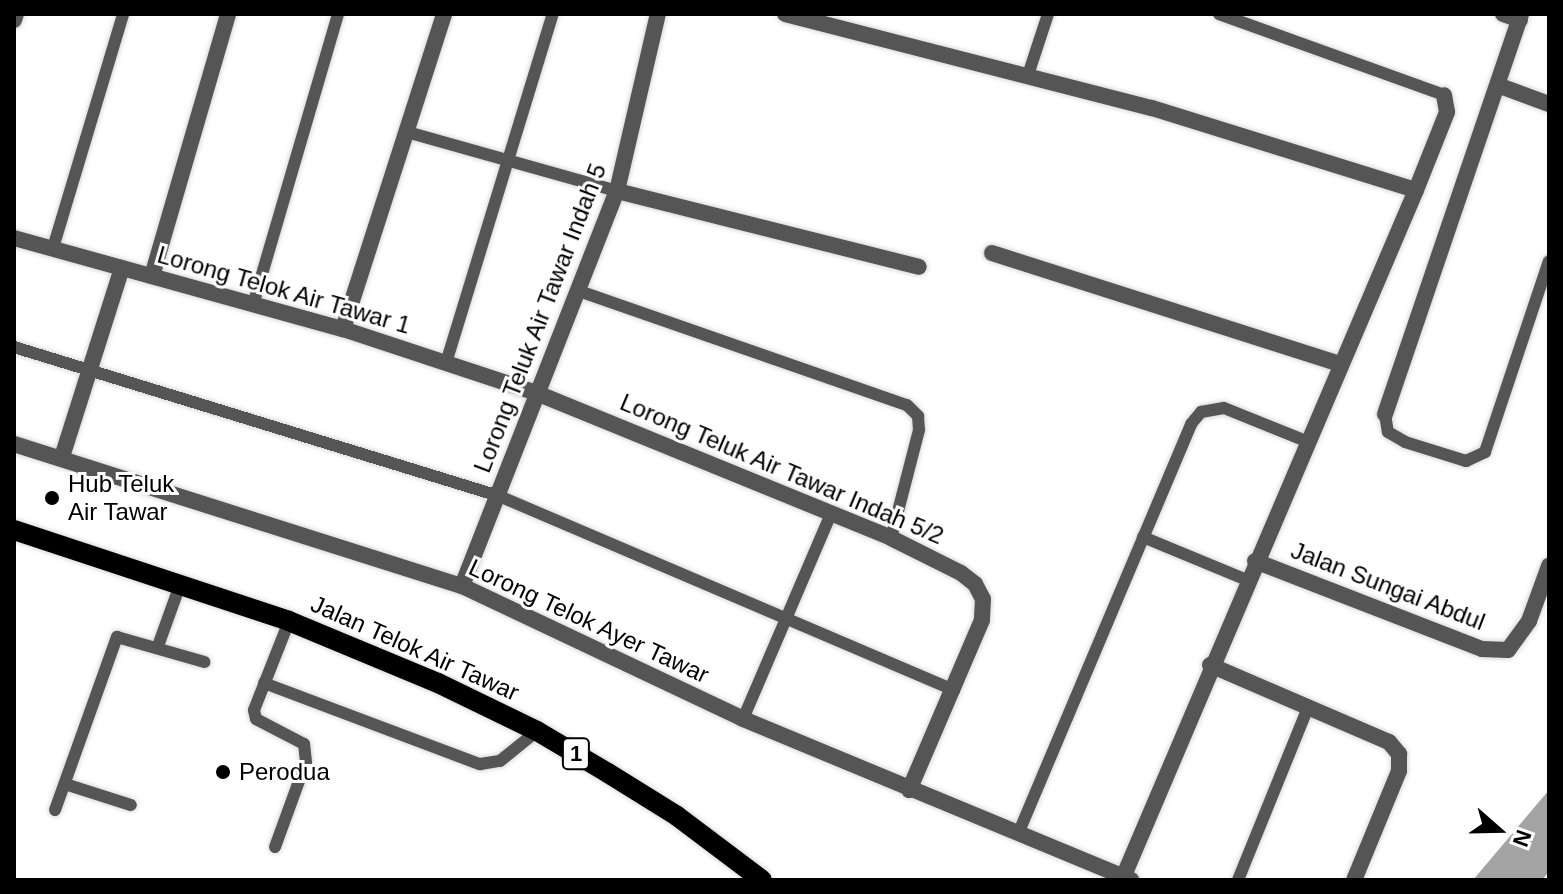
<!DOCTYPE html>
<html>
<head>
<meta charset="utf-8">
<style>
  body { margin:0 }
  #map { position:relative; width:1563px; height:894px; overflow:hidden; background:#fff; font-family:Helvetica,sans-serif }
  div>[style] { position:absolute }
  .water>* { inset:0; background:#a3a3a3 }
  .roads { filter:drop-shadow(0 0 2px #dbdbdb) drop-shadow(0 0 2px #dbdbdb) }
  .service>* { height:12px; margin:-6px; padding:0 6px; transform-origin:6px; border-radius:6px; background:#555 }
  .minor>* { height:16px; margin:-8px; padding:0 8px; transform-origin:8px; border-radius:8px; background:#555 }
  .primary>* { height:20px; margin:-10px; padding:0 10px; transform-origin:10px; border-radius:10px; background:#000 }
  .dots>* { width:22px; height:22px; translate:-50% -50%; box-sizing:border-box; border:4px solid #fff; border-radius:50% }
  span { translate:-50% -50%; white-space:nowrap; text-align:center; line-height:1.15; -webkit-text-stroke:6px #fff; paint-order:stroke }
  .shield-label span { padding:2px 6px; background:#fff; border:2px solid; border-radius:6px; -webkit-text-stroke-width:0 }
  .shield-label { font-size:22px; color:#000; font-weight:700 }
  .street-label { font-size:24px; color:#000 }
  .poi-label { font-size:24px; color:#000 }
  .left { translate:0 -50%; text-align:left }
  .frame { position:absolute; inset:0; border:16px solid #000; pointer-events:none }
  .north { position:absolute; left:1459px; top:790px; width:80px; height:80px; -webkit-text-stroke:6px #fff; paint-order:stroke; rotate:110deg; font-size:22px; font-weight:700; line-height:32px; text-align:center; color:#000 }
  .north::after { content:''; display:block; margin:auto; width:28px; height:36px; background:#000; clip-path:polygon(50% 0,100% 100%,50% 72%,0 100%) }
</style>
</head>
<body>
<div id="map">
  <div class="water">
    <i style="clip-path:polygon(1549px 790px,1549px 872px,1542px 880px,1473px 880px)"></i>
  </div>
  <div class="roads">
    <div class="service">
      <i style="left:1219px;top:14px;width:239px;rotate:19.8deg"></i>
      <i style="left:1028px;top:75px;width:64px;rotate:-71.8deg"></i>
      <i style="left:407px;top:132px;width:218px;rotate:15.7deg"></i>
      <i style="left:53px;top:248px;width:244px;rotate:-73.3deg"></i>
      <i style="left:579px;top:291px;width:347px;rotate:19.2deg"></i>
      <i style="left:907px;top:405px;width:16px;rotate:45deg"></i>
      <i style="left:918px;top:416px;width:14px;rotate:86deg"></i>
      <i style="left:919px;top:430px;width:112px;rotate:104.5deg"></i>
      <i style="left:253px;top:305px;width:303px;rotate:-73.7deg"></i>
      <i style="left:14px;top:347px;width:507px;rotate:17.08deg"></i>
      <i style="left:499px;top:496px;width:495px;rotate:23.1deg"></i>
      <i style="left:446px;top:363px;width:365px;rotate:-73deg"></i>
      <i style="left:1385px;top:414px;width:18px;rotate:81deg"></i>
      <i style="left:1388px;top:432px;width:20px;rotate:30deg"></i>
      <i style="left:1405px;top:442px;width:64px;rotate:17.3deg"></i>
      <i style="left:1466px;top:461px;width:21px;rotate:-25deg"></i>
      <i style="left:1485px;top:452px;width:201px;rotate:-71.5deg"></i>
      <i style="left:1143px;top:537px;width:113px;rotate:22.5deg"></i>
      <i style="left:158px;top:646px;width:68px;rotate:-70.2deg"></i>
      <i style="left:264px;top:683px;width:231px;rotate:20.6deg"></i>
      <i style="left:480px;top:764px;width:20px;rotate:-9deg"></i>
      <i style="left:500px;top:761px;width:48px;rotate:-39deg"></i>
      <i style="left:743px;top:719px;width:223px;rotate:-66.8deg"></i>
      <i style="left:65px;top:784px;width:69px;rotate:17.7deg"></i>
      <i style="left:55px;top:810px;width:184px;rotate:-70.3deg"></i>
      <i style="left:117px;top:637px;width:91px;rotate:16deg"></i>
      <i style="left:1018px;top:834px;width:445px;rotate:-67.1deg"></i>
      <i style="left:1191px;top:424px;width:16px;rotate:-50deg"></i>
      <i style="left:1201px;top:412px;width:23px;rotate:-10deg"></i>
      <i style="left:1224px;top:408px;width:88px;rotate:21.9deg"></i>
      <i style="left:275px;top:847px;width:90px;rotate:-70deg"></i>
      <i style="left:306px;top:762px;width:18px;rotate:-96deg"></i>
      <i style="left:304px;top:744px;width:54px;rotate:-152.5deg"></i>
      <i style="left:256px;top:719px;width:9px;rotate:-103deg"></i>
      <i style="left:254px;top:710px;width:96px;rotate:-68.5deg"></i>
      <i style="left:1238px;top:880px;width:186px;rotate:-67.9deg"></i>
    </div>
    <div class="minor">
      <i style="left:785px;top:14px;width:379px;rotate:14.4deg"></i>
      <i style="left:1152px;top:108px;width:276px;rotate:17.3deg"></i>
      <i style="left:1503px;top:14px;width:18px;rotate:19deg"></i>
      <i style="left:14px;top:20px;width:6px;rotate:-72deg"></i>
      <i style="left:1500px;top:86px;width:52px;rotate:20.2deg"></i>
      <i style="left:617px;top:191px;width:311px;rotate:14.1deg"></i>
      <i style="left:14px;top:238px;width:341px;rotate:15.5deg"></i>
      <i style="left:343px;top:329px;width:206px;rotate:18.3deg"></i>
      <i style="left:539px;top:394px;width:380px;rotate:22.2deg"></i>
      <i style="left:891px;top:538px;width:78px;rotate:26.6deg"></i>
      <i style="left:961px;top:573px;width:18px;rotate:38deg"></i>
      <i style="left:975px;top:584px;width:17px;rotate:62deg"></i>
      <i style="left:983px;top:599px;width:21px;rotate:93deg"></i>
      <i style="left:982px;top:620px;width:185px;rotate:113.2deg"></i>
      <i style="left:992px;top:253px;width:365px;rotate:17.7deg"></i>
      <i style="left:152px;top:276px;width:273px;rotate:-73.8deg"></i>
      <i style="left:343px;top:329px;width:331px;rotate:-72.2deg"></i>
      <i style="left:1385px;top:414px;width:422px;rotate:-71.2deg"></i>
      <i style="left:14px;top:444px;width:470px;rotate:17.6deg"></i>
      <i style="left:462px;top:586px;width:311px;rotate:25.3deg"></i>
      <i style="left:743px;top:719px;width:420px;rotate:22.5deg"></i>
      <i style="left:62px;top:457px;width:198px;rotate:-72.4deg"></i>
      <i style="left:1255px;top:561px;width:243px;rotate:21.2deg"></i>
      <i style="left:1482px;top:649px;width:26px;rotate:2deg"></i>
      <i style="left:1508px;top:650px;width:36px;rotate:-54deg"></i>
      <i style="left:1529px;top:621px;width:59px;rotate:-70deg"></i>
      <i style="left:462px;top:586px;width:424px;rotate:-68.6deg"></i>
      <i style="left:617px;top:191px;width:182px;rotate:-77deg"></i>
      <i style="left:1210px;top:665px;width:195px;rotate:23.3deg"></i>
      <i style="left:1389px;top:742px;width:16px;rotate:50deg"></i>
      <i style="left:1399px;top:754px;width:17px;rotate:90deg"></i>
      <i style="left:1399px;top:771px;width:118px;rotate:112.4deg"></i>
      <i style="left:1122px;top:880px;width:750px;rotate:-66.92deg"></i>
      <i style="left:1416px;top:190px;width:84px;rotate:-68.3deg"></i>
      <i style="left:1447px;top:112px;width:17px;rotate:-100deg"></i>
    </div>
    <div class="primary">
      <i style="left:14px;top:530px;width:290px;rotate:18.3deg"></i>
      <i style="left:289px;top:621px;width:161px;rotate:22.6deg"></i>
      <i style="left:438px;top:683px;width:110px;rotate:25.9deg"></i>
      <i style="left:537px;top:731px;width:82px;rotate:30.6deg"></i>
      <i style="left:608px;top:773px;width:81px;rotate:31.9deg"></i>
      <i style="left:677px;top:816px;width:106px;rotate:37deg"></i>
    </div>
  </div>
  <div class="dots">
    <i style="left:52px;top:498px;background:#000"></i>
    <i style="left:223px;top:772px;background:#000"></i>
  </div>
  <div class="shield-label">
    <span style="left:576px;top:754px">1</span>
  </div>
  <div class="street-label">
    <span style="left:284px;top:290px;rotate:16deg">Lorong Telok Air Tawar 1</span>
    <span style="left:540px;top:318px;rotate:-69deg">Lorong Teluk Air Tawar Indah 5</span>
    <span style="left:782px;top:469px;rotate:23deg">Lorong Teluk Air Tawar Indah 5/2</span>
    <span style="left:1388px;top:586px;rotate:21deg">Jalan Sungai Abdul</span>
    <span style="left:589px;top:621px;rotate:25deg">Lorong Telok Ayer Tawar</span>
    <span style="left:415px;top:648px;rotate:24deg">Jalan Telok Air Tawar</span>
  </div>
  <div class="poi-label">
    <span class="left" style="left:68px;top:498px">Hub Teluk<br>Air Tawar</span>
    <span class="left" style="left:239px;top:772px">Perodua</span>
  </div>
  <div class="frame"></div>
  <div class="north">N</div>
</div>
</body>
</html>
